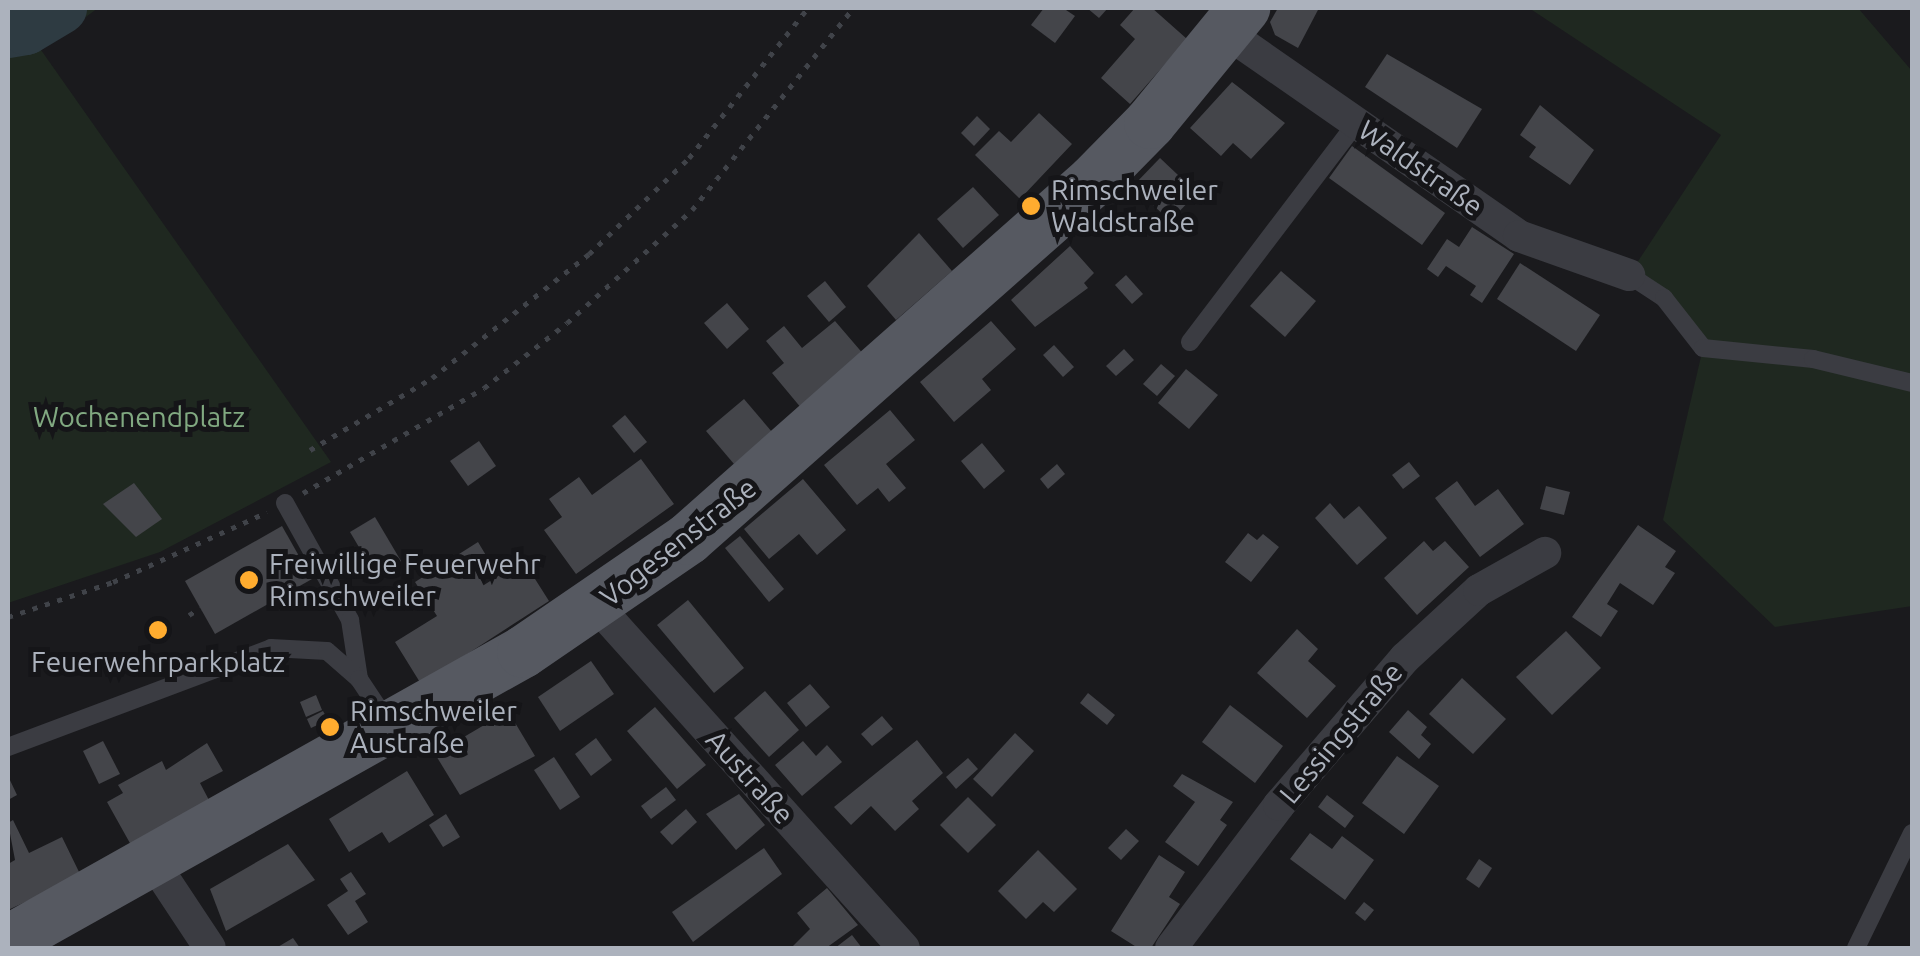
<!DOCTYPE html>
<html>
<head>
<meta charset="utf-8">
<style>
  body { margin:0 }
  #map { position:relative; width:1920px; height:956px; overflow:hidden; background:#1a1a1d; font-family:Ubuntu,sans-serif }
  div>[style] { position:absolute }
  .green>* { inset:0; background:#1f2820 }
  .river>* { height:52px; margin:-26px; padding:0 26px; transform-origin:26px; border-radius:26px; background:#2e3b42 }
  .building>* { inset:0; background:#44454a }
  .path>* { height:5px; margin-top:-2.5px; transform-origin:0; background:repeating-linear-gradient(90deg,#404349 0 5px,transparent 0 13px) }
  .lane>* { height:18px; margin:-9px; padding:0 9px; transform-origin:9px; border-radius:9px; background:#3b3c42 }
  .street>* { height:32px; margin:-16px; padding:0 16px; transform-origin:16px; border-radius:16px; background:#3b3c42 }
  .primary>* { height:52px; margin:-26px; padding:0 26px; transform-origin:26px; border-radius:26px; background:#565961 }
  .dots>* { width:28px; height:28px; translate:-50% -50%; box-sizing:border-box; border:5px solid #151518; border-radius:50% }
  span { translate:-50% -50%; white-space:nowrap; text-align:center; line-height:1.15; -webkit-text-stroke:10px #151518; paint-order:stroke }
  .street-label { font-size:28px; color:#acb2bd }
  .poi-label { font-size:28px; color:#acb2bd }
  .left { translate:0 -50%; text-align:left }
  .park-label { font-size:28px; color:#81a981 }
  .frame { position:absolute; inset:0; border:10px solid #acb2bd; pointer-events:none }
</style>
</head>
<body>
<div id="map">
  <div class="green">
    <i style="clip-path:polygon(8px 8px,98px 8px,41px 50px,331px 462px,160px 552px,8px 603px)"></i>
    <i style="clip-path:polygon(1529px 8px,1858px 8px,1912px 71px,1912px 606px,1775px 627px,1663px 520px,1703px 348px,1629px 275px,1721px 135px)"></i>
  </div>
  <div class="river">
    <i style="left:8px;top:32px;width:18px;rotate:-9deg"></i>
    <i style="left:26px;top:29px;width:41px;rotate:-31deg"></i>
  </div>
  <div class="building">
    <i style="clip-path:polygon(1044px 8px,1063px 8px,1075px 16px,1055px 43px,1031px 25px)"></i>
    <i style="clip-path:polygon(1087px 8px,1108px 8px,1099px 18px)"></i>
    <i style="clip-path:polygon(1135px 8px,1152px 8px,1187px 39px,1130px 104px,1101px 78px,1135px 39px,1120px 25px)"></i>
    <i style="clip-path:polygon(1278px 8px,1319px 8px,1298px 48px,1275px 35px,1270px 22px)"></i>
    <i style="clip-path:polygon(1387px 54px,1482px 109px,1457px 148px,1365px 87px)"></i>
    <i style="clip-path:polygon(1232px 82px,1285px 123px,1251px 159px,1233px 143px,1221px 156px,1190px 128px)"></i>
    <i style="clip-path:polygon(1540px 105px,1594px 150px,1570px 185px,1529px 157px,1536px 147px,1520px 135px)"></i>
    <i style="clip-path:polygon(1039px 113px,1072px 144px,1020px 199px,975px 155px,999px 131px,1011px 142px)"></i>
    <i style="clip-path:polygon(977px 116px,990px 129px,974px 146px,961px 133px)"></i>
    <i style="clip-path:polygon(1352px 146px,1445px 213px,1422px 245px,1329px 178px)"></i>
    <i style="clip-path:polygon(1160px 158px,1197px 193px,1170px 221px,1133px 186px)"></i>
    <i style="clip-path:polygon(973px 187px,999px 215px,963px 248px,937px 219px)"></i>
    <i style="clip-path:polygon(1472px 227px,1514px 254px,1482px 303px,1470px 295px,1476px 286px,1446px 266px,1438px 277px,1427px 269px,1447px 239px,1459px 247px)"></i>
    <i style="clip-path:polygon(919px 233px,952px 271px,896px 320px,867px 286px)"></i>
    <i style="clip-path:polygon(1070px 246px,1094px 273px,1084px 283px,1088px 288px,1035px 327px,1011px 300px)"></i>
    <i style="clip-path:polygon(1520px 263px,1600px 315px,1576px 351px,1497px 299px)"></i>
    <i style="clip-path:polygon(1281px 271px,1316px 301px,1285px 337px,1250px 306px)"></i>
    <i style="clip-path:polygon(1126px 275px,1143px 294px,1132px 304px,1115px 285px)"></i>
    <i style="clip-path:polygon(825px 281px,846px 307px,829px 322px,807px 296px)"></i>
    <i style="clip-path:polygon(727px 303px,749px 329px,727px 349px,704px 323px)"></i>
    <i style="clip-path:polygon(835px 321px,865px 356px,802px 409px,772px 373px,784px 363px,766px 341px,784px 326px,802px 348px)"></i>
    <i style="clip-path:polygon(991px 321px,1016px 349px,982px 379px,991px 390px,954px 422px,920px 382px)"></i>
    <i style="clip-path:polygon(1054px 345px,1074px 367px,1063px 377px,1043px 355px)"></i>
    <i style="clip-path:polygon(1124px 349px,1134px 360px,1116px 376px,1106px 366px)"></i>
    <i style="clip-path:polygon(1161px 364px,1175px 376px,1157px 396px,1143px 384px)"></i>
    <i style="clip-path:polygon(1186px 369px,1218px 395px,1189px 429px,1158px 403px)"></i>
    <i style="clip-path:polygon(744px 399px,772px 432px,734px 464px,706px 431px)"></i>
    <i style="clip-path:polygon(890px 410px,915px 440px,886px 464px,906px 488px,889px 502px,878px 488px,857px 505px,824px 465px)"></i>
    <i style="clip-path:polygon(625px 415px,647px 442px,634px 453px,612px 426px)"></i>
    <i style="clip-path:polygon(479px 441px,496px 466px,468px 486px,450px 461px)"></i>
    <i style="clip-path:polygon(982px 443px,1005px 471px,984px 489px,961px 461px)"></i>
    <i style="clip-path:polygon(641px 459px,674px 504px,576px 574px,544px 530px,562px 517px,549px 499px,579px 477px,592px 495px)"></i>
    <i style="clip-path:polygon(1409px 462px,1420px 476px,1403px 489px,1392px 475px)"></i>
    <i style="clip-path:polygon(1057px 464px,1065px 474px,1048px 489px,1040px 479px)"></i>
    <i style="clip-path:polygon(803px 479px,846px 530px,817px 555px,799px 534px,769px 559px,744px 529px)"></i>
    <i style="clip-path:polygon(1457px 481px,1475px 506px,1498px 489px,1524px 524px,1480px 557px,1435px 498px)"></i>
    <i style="clip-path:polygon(134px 483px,162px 519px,136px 537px,103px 504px)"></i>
    <i style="clip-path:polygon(1546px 486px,1570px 492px,1564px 515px,1540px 509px)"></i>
    <i style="clip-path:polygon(1330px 503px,1344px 519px,1359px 506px,1387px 538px,1357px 565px,1315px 518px)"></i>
    <i style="clip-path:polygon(375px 517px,401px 561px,376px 576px,350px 532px)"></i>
    <i style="clip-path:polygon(1638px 525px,1676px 551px,1665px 567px,1675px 573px,1653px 605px,1620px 583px,1607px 604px,1618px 611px,1601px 637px,1572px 617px)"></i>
    <i style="clip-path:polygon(282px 526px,312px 579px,215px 634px,185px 581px)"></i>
    <i style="clip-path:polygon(1248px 533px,1257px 540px,1263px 534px,1279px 547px,1251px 582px,1225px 562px)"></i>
    <i style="clip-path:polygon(740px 536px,784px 589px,769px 602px,725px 548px)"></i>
    <i style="clip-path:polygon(1424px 541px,1433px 551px,1445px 541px,1469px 567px,1417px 615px,1384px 578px)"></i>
    <i style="clip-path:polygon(478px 542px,487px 557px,472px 566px,484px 585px,523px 560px,549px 601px,421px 684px,395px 642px,437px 616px,415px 582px)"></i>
    <i style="clip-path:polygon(688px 600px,744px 668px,714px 693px,657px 625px)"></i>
    <i style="clip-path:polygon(1297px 629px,1318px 649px,1308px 661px,1336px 686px,1307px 718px,1257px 673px)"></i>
    <i style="clip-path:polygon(1566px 631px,1601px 668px,1552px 715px,1516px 677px)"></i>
    <i style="clip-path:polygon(591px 661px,614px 694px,560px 731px,538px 697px)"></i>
    <i style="clip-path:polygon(1462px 678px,1506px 719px,1473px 754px,1429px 714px)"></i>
    <i style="clip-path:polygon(810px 684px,830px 707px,806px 727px,787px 703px)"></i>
    <i style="clip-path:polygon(765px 691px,799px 730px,769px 757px,734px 718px)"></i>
    <i style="clip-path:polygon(1088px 693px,1115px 715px,1107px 725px,1080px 703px)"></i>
    <i style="clip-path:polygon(316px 695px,322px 710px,306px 717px,300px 702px)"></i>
    <i style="clip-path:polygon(1230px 705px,1283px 746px,1255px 783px,1202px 742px)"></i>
    <i style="clip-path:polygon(655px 707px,706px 765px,677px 789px,627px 731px)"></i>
    <i style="clip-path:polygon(1408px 710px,1427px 727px,1421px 735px,1431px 744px,1419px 759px,1389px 732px)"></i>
    <i style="clip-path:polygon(323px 711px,328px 720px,311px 728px,307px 719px)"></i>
    <i style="clip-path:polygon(508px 711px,535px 756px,460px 795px,435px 754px)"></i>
    <i style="clip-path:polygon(882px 716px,893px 729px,872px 746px,861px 734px)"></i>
    <i style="clip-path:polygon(1015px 733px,1034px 751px,992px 797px,973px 779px)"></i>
    <i style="clip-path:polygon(596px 738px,612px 760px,591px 776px,575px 754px)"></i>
    <i style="clip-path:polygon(917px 740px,943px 773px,912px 801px,919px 809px,895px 831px,871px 806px,851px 825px,834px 807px)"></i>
    <i style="clip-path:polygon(103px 741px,120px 774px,99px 784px,83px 751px)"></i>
    <i style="clip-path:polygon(803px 741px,816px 756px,827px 745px,842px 762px,802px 796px,775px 765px)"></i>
    <i style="clip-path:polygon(207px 743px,223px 771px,200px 783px,210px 802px,131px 845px,107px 802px,123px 793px,118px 785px,162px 761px,166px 770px)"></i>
    <i style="clip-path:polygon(1397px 756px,1439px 786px,1404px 834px,1362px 803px)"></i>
    <i style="clip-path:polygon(554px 757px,580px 797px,560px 810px,534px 770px)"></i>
    <i style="clip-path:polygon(968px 758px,978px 769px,956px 789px,946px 777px)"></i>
    <i style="clip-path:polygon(407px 771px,434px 815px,389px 843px,382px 832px,349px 852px,329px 819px)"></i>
    <i style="clip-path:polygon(1182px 774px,1233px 802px,1220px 820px,1227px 825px,1198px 866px,1165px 842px,1195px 802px,1173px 786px)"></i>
    <i style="clip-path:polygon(8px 776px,17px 795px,8px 800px)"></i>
    <i style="clip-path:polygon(666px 787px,676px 800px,651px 819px,641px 806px)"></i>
    <i style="clip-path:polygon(739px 794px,765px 825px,736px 850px,706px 814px)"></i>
    <i style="clip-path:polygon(1327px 795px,1354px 816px,1345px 828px,1318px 807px)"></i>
    <i style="clip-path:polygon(968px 797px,996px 825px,968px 853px,940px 825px)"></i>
    <i style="clip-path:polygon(686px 809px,697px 822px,672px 845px,660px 832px)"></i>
    <i style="clip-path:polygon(446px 814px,460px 837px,443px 847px,429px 825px)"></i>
    <i style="clip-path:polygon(13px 820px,29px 853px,62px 837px,81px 876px,8px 910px,8px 864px,15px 860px,8px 823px)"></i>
    <i style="clip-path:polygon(1126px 829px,1139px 841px,1121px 860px,1108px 848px)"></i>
    <i style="clip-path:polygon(1310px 833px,1332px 849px,1342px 836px,1374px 860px,1345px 900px,1290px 859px)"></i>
    <i style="clip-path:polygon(288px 844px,315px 880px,226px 931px,210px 889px)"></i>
    <i style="clip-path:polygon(764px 848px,782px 874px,693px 942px,672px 912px)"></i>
    <i style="clip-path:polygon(1038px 850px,1077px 889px,1054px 912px,1043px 902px,1026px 919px,998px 891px)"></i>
    <i style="clip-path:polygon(1159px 855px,1185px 872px,1169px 897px,1180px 904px,1151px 948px,1138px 948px,1111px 931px)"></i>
    <i style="clip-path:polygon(1479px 859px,1492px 868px,1479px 888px,1466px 879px)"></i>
    <i style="clip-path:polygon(351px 872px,366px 894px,355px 901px,368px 922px,348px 935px,327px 905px,348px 891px,340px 879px)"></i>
    <i style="clip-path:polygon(827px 888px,858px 925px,826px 948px,791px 948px,810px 929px,797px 913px)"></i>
    <i style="clip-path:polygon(1364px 902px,1374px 910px,1365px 921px,1355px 913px)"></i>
    <i style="clip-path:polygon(852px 935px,862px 948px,835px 948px)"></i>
    <i style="clip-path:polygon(293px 938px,300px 948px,276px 948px)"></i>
  </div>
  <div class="path">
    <i style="left:310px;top:450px;width:142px;rotate:-30.5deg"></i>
    <i style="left:432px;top:378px;width:200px;rotate:-38.3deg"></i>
    <i style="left:589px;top:254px;width:139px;rotate:-43.8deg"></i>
    <i style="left:689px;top:158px;width:191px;rotate:-51.6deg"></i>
    <i style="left:303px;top:493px;width:209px;rotate:-30.1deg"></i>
    <i style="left:484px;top:388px;width:105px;rotate:-38.1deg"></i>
    <i style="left:567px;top:323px;width:169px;rotate:-42.1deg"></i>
    <i style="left:692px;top:210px;width:258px;rotate:-51.4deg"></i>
    <i style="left:189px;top:615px;width:13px;rotate:-32deg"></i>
    <i style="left:8px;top:617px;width:111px;rotate:-18.4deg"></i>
    <i style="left:113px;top:582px;width:169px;rotate:-24.4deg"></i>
  </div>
  <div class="lane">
    <i style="left:1629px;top:275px;width:42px;rotate:33.3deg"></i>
    <i style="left:1664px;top:298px;width:63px;rotate:52deg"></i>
    <i style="left:1703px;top:348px;width:111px;rotate:5.7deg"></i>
    <i style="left:1813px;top:359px;width:102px;rotate:13.6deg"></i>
    <i style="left:1190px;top:342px;width:275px;rotate:-52.8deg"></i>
    <i style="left:285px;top:503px;width:134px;rotate:60.9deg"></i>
    <i style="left:350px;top:620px;width:60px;rotate:81.3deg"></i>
    <i style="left:8px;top:747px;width:281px;rotate:-20.6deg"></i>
    <i style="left:271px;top:648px;width:56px;rotate:3.1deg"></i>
    <i style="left:327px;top:651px;width:43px;rotate:41.2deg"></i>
    <i style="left:359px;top:679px;width:54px;rotate:56.3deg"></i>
    <i style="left:1856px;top:948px;width:128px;rotate:-64deg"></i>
  </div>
  <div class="street">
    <i style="left:1227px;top:33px;width:356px;rotate:34.8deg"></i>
    <i style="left:1519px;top:236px;width:117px;rotate:19.5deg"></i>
    <i style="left:596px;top:605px;width:461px;rotate:48.1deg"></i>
    <i style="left:153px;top:862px;width:103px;rotate:56.5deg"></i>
    <i style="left:1171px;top:948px;width:179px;rotate:-52.9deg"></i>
    <i style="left:1279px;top:805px;width:194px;rotate:-49.4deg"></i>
    <i style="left:1405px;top:658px;width:100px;rotate:-42.6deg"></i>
    <i style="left:1479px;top:590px;width:76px;rotate:-29.3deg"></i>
  </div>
  <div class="primary">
    <i style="left:8px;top:941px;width:591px;rotate:-29.3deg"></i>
    <i style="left:523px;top:652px;width:200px;rotate:-34.4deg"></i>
    <i style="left:688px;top:539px;width:541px;rotate:-41.48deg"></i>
    <i style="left:1093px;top:181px;width:81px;rotate:-45.5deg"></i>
    <i style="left:1150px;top:123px;width:149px;rotate:-50.7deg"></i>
  </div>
  <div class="dots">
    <i style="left:1031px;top:206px;background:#ffac2f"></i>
    <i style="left:249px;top:580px;background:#ffac2f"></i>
    <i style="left:158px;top:630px;background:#ffac2f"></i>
    <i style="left:330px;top:727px;background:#ffac2f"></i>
  </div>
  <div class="street-label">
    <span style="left:1421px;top:168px;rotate:35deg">Waldstraße</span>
    <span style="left:678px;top:542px;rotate:-38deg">Vogesenstraße</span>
    <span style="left:1341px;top:733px;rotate:-50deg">Lessingstraße</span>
    <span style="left:750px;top:777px;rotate:48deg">Austraße</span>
  </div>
  <div class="poi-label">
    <span class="left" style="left:1051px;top:206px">Rimschweiler<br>Waldstraße</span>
    <span class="left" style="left:269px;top:580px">Freiwillige Feuerwehr<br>Rimschweiler</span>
    <span style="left:158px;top:662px">Feuerwehrparkplatz</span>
    <span class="left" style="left:350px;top:727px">Rimschweiler<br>Austraße</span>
  </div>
  <div class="park-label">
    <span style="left:139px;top:417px">Wochenendplatz</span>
  </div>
  <div class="frame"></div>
</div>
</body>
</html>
